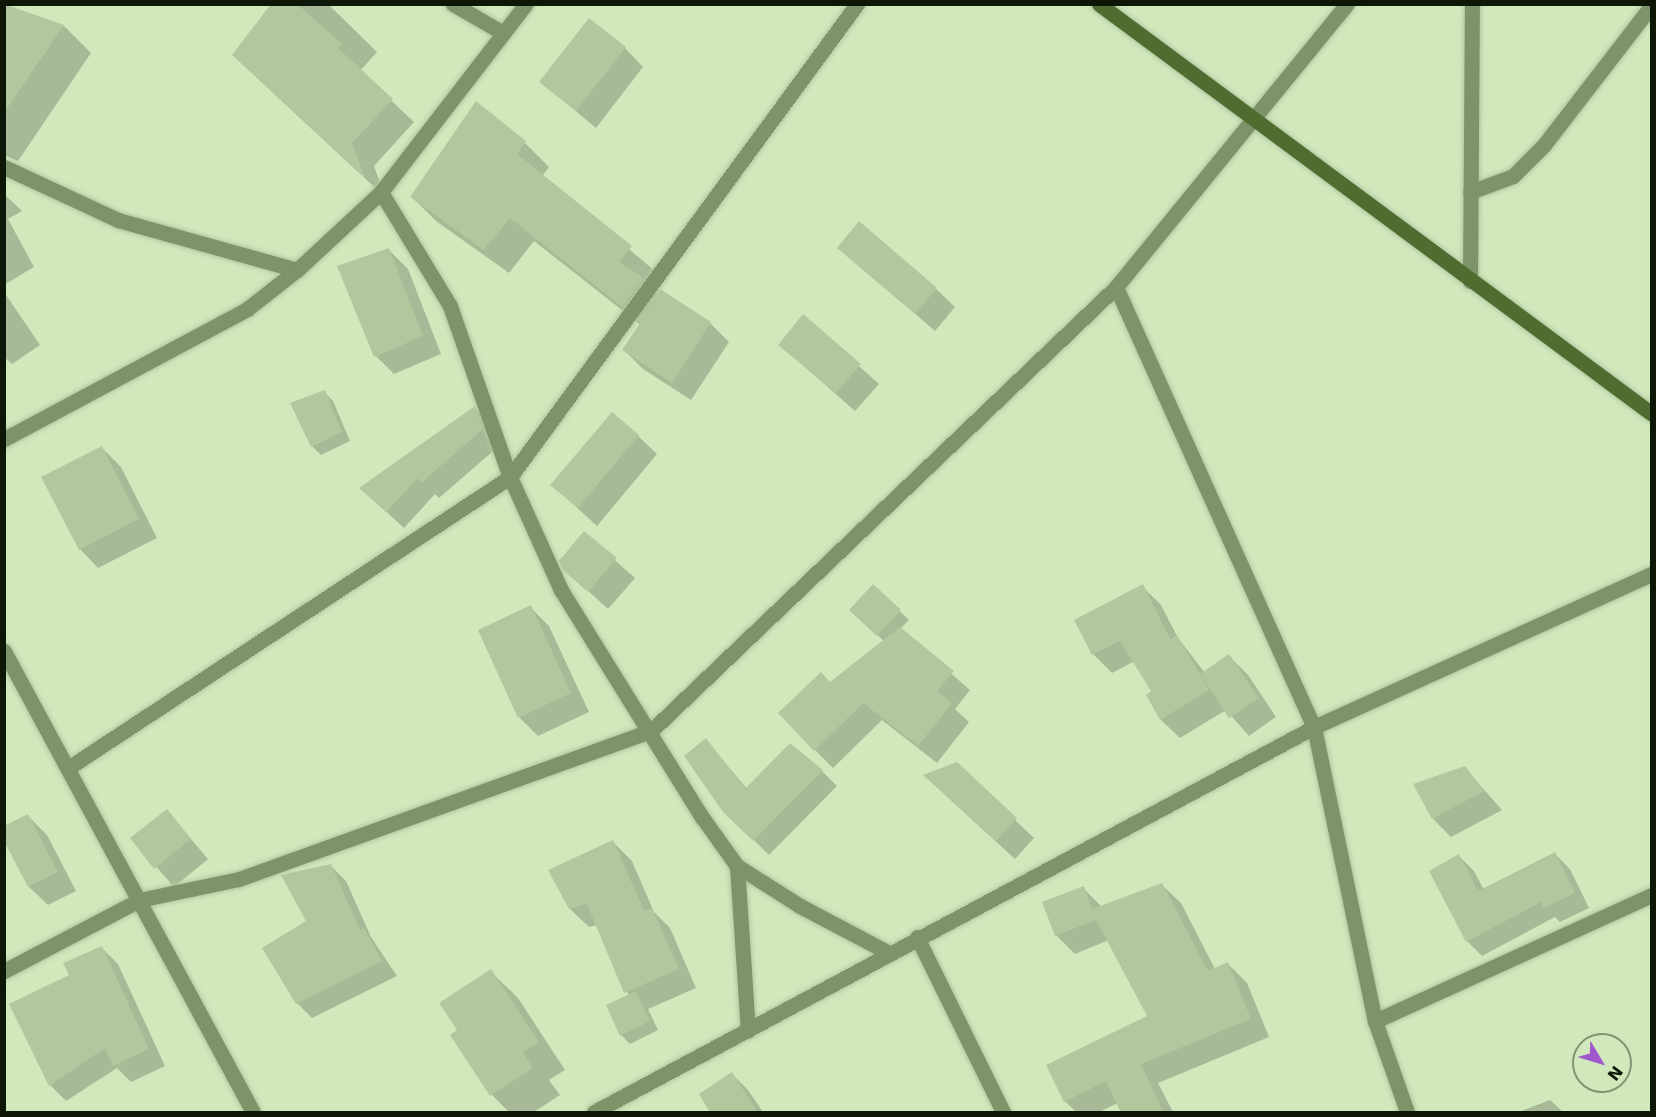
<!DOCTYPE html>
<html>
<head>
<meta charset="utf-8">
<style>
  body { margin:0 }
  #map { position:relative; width:1656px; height:1117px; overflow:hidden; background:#d1e8bd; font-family:"DejaVu Sans",sans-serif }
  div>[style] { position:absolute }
  .shadow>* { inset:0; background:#0003 }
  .building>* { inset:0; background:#b1c79d }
  .roads { filter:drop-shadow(0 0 2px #b2c6a0) drop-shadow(0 0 2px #b2c6a0) }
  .street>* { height:15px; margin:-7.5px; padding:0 7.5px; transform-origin:7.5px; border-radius:7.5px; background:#7d936a }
  .secondary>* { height:15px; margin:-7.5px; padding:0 7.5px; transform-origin:7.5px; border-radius:7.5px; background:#4f6d30 }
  span { translate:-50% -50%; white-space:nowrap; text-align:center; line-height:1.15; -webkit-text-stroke:4.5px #d1e8bd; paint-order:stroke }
  .frame { position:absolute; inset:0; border:6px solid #0e1607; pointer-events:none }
  .north { position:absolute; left:1572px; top:1033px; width:60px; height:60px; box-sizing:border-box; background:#d1e8bd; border:2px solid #839474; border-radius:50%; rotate:128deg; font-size:16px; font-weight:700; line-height:24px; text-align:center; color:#0e1607 }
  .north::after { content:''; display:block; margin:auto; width:21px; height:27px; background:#9f58cb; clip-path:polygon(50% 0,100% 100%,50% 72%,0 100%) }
</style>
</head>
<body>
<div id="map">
  <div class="shadow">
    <i style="clip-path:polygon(275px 4px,328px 4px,377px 52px,360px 71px,414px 122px,374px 166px,385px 197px,256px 77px)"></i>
    <i style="clip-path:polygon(4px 5px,64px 26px,91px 53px,18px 161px,4px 155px)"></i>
    <i style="clip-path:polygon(625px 48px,643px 67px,596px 128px,541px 82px)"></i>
    <i style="clip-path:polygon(525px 143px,549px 167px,542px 176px,655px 271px,646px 282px,658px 294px,710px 323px,729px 342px,691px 400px,643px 369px,624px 350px,641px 325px,534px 241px,509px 273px,436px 221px,412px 197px)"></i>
    <i style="clip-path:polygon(4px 194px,22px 211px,8px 219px,34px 267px,4px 285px)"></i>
    <i style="clip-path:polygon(839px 248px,936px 289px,955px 307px,935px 331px)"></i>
    <i style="clip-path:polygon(389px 250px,408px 269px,441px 354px,394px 374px,376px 356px)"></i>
    <i style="clip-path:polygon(4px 292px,40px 345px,12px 364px,4px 357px)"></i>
    <i style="clip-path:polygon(803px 316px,879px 384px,855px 411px,780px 345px)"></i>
    <i style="clip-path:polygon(324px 392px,333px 401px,350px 441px,321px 455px,312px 446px)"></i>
    <i style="clip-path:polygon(475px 408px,491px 424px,499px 446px,439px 498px,435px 494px,404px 528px,378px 504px)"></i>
    <i style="clip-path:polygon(638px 436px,657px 454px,597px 526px,552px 485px)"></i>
    <i style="clip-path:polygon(102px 448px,121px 467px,157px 538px,98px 568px,80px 549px)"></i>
    <i style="clip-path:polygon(584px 533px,635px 578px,608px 609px,564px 569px)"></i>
    <i style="clip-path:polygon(873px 586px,909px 620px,900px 629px,970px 690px,955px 709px,969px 722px,937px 763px,882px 720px,833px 768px,815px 750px,830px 684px,884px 641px,860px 619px)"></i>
    <i style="clip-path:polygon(1142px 586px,1161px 605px,1178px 638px,1205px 673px,1229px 656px,1248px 675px,1276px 717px,1249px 736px,1226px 710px,1180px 738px,1161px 720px,1148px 695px,1153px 692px,1135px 661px,1112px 673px,1093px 654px,1076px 621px)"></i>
    <i style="clip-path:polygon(530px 607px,549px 626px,589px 712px,538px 736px,519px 717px)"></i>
    <i style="clip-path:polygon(706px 740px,747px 789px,822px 771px,837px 786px,769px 855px,754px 840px)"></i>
    <i style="clip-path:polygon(956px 764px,1034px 838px,1015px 859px,944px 794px)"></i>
    <i style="clip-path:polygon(1464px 767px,1502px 810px,1451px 837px,1433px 819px)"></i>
    <i style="clip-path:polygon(167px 811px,208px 859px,174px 887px,132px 839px)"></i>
    <i style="clip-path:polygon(28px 816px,47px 835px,76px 891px,48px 905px,29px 887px,4px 838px)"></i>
    <i style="clip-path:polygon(613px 842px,632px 861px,654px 912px,670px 928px,696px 988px,648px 1009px,658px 1030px,630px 1044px,621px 1035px,629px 996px,597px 925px,589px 927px,570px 909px)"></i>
    <i style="clip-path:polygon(1555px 854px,1570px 869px,1589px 908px,1560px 922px,1555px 917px,1482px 956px,1467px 941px,1459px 856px,1474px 871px,1484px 890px)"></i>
    <i style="clip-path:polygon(331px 866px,346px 881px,371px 937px,397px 976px,312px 1018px,297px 1003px,308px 921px)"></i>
    <i style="clip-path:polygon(1162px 885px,1181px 903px,1215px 969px,1228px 964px,1247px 983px,1269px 1037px,1158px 1083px,1173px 1112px,1123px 1112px,1118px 1103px,1099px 1112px,1076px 1112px,1065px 1101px,1149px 1017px,1109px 940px,1075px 954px,1056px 935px,1083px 888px,1102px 907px)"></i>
    <i style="clip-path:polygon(102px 948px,118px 964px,165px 1066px,131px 1082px,117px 1068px,66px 1101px,50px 1085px,71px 976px)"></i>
    <i style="clip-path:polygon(490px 971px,518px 998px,565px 1070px,549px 1080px,560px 1095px,534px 1112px,509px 1112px,492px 1095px,453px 1035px,459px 1031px)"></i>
    <i style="clip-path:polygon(732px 1074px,748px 1090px,763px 1112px,712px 1112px)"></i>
    <i style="clip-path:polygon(1550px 1100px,1563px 1112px,1519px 1112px)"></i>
  </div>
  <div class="building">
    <i style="clip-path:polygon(4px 4px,64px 25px,4px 113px)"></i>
    <i style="clip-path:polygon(271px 4px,297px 4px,342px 44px,338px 48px,393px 99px,352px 143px,365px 178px,232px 55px)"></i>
    <i style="clip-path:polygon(589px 18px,626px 47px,576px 111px,539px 82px)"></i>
    <i style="clip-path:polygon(476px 101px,526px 141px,517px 154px,632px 246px,619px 262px,644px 278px,622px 307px,510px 218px,484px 250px,410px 197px)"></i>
    <i style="clip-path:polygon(859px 221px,937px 288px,915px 314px,837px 248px)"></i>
    <i style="clip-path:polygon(389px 248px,423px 336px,374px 357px,337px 266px)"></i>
    <i style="clip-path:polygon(660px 289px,711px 322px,672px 383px,622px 350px,641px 322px,638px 320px)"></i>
    <i style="clip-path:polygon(803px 314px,861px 364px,836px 393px,778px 345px)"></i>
    <i style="clip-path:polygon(325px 390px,342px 432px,311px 447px,290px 403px)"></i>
    <i style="clip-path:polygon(475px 406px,483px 429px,421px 483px,418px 478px,386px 512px,359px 488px)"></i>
    <i style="clip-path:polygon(612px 412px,639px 435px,578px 508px,550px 485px)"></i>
    <i style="clip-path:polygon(102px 446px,139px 519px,79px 550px,41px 477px)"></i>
    <i style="clip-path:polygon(584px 531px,617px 558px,588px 592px,563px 570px,559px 561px)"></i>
    <i style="clip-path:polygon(873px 584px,901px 610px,877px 636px,849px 610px)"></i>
    <i style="clip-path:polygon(1143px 584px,1170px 639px,1177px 635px,1200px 674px,1229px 654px,1259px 698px,1229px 718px,1201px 675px,1209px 690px,1160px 720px,1146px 695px,1151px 691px,1120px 641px,1092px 655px,1074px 620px)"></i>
    <i style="clip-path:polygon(531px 605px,571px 693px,518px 718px,478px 630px)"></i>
    <i style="clip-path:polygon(900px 627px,954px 671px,937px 691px,952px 703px,918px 746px,863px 703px,814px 751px,778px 713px,821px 672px,830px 682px)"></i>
    <i style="clip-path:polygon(706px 738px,745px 789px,790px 743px,823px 770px,753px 841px,723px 812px,684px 756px)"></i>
    <i style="clip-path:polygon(957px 762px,1017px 818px,996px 841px,923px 775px)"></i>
    <i style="clip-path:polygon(1465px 766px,1484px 791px,1432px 819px,1413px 784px)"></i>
    <i style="clip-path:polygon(167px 809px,191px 839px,154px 869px,130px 838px)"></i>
    <i style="clip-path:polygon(28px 814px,58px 872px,28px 887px,4px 841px,4px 826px)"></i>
    <i style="clip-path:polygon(613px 840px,644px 911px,652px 908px,679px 969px,624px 993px,587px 904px,569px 909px,548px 870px)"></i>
    <i style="clip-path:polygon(1555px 852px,1575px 893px,1544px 908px,1541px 902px,1466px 942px,1429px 871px,1459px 854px,1478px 891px)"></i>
    <i style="clip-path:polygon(331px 864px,360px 930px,364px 928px,382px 961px,296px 1004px,262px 948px,306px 921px,281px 875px)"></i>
    <i style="clip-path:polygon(1162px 883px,1208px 971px,1228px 962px,1251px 1019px,1141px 1064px,1164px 1113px,1121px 1113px,1106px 1081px,1064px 1102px,1046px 1065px,1147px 1016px,1096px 920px,1055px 936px,1042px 902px,1084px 886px,1092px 909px)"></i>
    <i style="clip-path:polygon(102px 946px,149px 1049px,113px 1066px,105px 1048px,49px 1086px,9px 1004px,69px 975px,63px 963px)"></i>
    <i style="clip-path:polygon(491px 969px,539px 1042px,523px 1052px,533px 1068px,490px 1096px,450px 1035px,457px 1030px,439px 1003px)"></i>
    <i style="clip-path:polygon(636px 991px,650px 1021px,620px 1036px,606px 1005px)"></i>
    <i style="clip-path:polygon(732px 1072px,758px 1113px,710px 1113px,699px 1094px)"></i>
  </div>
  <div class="roads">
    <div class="street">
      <i style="left:453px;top:4px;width:58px;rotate:30.1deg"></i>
      <i style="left:4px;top:167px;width:126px;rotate:24.9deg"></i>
      <i style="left:118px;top:220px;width:186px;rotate:15.6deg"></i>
      <i style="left:381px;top:192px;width:133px;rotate:58.8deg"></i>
      <i style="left:450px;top:306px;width:181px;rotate:70.7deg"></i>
      <i style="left:510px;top:477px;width:124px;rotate:65.7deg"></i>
      <i style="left:561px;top:590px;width:267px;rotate:58.2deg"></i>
      <i style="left:702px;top:817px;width:60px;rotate:54.5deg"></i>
      <i style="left:737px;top:866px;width:75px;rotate:32.4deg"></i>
      <i style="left:800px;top:906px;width:101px;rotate:27.8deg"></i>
      <i style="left:1470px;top:192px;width:46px;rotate:-20.4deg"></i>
      <i style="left:1513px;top:176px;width:44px;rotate:-45deg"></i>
      <i style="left:1544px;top:145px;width:177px;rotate:-52.4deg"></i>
      <i style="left:1470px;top:281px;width:277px;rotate:-89.6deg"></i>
      <i style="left:1116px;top:287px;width:482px;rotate:65.8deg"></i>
      <i style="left:1314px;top:727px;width:300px;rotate:78.3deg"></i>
      <i style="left:1375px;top:1021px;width:96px;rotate:70.6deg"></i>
      <i style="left:4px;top:439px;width:276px;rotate:-28.1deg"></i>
      <i style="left:247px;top:309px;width:63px;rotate:-38deg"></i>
      <i style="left:297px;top:270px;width:115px;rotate:-42.9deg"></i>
      <i style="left:381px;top:192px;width:237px;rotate:-52.4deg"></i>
      <i style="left:4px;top:651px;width:524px;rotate:61.63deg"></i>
      <i style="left:68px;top:768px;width:529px;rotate:-33.36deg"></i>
      <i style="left:510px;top:477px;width:587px;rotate:-53.74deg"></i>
      <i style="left:737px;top:866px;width:165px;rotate:86.2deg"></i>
      <i style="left:917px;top:937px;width:195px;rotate:63.8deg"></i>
      <i style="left:4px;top:971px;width:153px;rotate:-27.7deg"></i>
      <i style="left:139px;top:900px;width:102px;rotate:-11.9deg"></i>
      <i style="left:239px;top:879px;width:438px;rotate:-19.8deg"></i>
      <i style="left:651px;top:731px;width:643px;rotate:-43.68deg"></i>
      <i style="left:1116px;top:287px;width:365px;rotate:-50.8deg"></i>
      <i style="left:1375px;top:1021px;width:304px;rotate:-24.5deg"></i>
      <i style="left:594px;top:1112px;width:816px;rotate:-28.13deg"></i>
      <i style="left:1314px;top:727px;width:371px;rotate:-24.4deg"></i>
    </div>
    <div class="secondary">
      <i style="left:1099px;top:4px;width:688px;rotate:36.55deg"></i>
    </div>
  </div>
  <div class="frame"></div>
  <div class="north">N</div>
</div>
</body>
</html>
